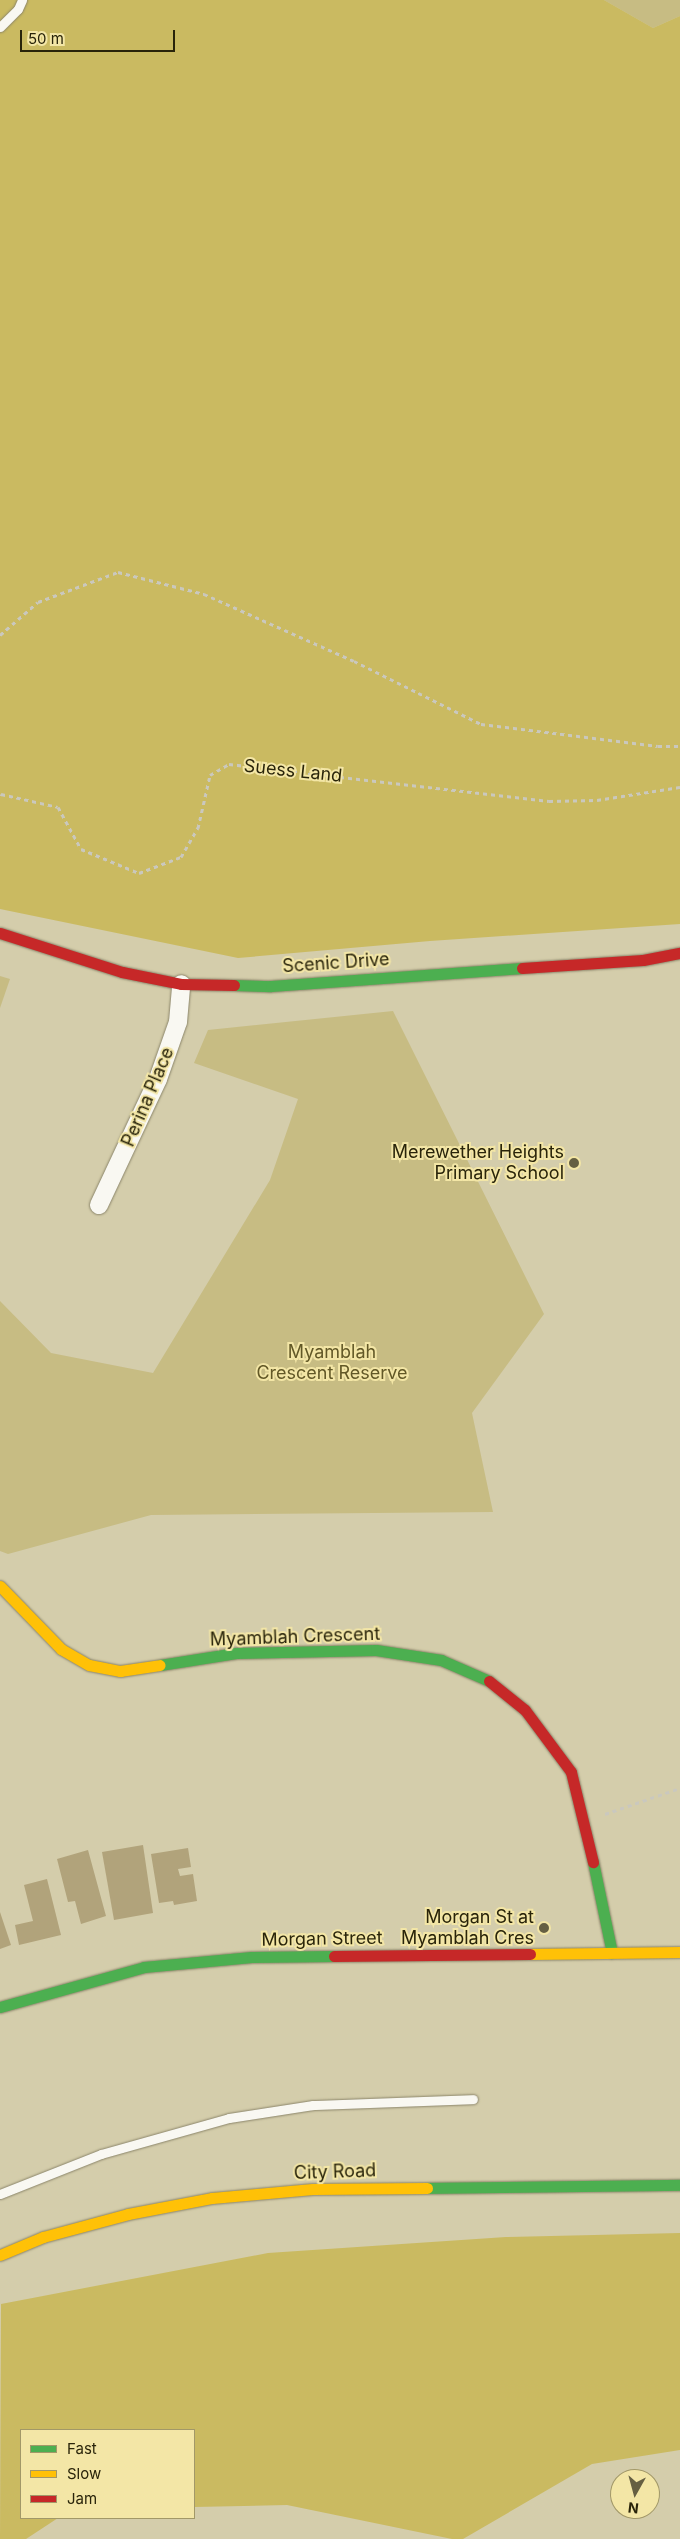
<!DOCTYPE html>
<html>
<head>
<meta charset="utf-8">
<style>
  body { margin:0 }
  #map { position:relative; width:680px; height:2539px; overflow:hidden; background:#d4cdab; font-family:Inter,sans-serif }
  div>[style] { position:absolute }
  .green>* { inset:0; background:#c7bc83 }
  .forest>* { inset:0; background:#caba61 }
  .building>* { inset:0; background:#b1a37b }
  .path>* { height:3px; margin-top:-1.5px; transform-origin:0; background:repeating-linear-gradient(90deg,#cac8be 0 4px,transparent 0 8px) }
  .roads { filter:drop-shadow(0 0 1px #8b856a) drop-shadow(0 0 1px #8b856a) }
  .lane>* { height:9px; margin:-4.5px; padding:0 4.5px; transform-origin:4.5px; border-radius:4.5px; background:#f9f8f2 }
  .street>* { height:18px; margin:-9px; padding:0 9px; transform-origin:9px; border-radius:9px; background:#f9f8f2 }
  .fast>* { height:11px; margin:-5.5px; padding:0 5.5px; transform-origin:5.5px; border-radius:5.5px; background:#4caf50 }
  .slow>* { height:11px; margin:-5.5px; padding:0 5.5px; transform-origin:5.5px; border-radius:5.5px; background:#ffc107 }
  .jam>* { height:11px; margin:-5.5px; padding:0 5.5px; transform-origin:5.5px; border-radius:5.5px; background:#c62828 }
  .dots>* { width:14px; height:14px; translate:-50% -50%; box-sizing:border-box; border:2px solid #f3e6a6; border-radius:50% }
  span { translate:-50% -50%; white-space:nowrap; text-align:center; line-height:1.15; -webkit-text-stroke:4px #f3e6a6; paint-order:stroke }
  .street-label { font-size:18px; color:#29240a }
  .poi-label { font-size:18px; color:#29240a }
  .right { translate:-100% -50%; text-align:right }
  .park-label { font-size:18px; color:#625827 }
  .legend { position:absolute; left:20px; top:2429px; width:175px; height:90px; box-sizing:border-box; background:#f3e6a6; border:1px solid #a29868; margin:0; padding:6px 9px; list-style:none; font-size:15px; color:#29240a }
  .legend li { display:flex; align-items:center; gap:10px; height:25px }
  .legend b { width:25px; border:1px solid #a29868 }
  .north { position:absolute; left:610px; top:2469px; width:50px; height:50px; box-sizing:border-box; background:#f3e6a6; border:1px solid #a29868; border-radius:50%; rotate:187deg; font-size:14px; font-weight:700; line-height:20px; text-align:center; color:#29240a }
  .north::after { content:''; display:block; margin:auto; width:18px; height:22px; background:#655f42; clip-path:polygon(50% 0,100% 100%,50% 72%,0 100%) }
  .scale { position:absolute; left:20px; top:30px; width:155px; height:22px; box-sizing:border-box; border:2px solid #29240a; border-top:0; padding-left:6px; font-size:15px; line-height:18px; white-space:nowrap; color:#29240a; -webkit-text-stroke:4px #f3e6a6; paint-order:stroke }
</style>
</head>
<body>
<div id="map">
  <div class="green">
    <i style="clip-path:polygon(604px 0,680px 0,680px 16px,653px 28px)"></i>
    <i style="clip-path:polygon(0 976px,10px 979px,0 1008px)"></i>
    <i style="clip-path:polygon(393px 1011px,544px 1314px,472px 1413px,493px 1512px,151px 1515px,8px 1554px,0 1551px,0 1301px,51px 1353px,153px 1373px,270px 1180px,298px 1099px,194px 1063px,208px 1030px)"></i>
  </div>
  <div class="forest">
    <i style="clip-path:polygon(0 0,604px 0,653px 28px,680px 16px,680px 924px,430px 941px,238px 958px,0 909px)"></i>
    <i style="clip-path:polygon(680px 2233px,680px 2450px,592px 2464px,463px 2539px,452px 2539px,287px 2505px,194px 2507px,194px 2430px,21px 2430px,21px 2518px,58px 2518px,26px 2539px,0 2539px,1px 2304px,268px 2253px,506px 2237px)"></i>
  </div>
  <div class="building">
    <i style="clip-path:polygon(143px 1845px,153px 1913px,114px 1920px,102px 1852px)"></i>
    <i style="clip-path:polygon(188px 1848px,191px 1867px,178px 1869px,180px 1876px,193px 1874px,197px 1901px,174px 1905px,173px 1901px,159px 1903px,151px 1854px)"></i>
    <i style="clip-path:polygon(88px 1850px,106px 1916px,81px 1924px,75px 1901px,68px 1902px,57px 1859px)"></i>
    <i style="clip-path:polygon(47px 1879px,61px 1935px,19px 1945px,15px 1925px,33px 1921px,24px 1885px)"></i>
    <i style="clip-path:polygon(0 1912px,11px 1945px,0 1949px)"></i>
  </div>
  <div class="path">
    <i style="left:0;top:635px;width:50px;rotate:-41deg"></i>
    <i style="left:38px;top:602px;width:85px;rotate:-20.6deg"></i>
    <i style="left:118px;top:572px;width:89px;rotate:14.3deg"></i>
    <i style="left:204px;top:594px;width:164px;rotate:24.1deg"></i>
    <i style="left:354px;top:661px;width:142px;rotate:26.4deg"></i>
    <i style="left:481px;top:724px;width:178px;rotate:7.1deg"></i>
    <i style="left:658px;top:746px;width:22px"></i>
    <i style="left:0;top:795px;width:1px;rotate:-45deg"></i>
    <i style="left:1px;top:794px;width:58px;rotate:12.8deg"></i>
    <i style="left:58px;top:807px;width:48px;rotate:61.3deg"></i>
    <i style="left:81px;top:849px;width:63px;rotate:22.5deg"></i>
    <i style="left:139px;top:873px;width:45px;rotate:-20.9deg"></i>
    <i style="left:181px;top:857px;width:34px;rotate:-60deg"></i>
    <i style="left:198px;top:828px;width:54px;rotate:-77.2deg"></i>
    <i style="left:210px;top:775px;width:22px;rotate:-30deg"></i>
    <i style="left:229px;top:764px;width:322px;rotate:6.6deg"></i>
    <i style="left:549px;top:801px;width:48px;rotate:-1.2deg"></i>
    <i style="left:597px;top:800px;width:84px;rotate:-8.9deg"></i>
    <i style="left:605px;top:1814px;width:79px;rotate:-19.1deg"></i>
  </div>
  <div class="roads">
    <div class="lane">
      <i style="left:0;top:27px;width:25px;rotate:-45deg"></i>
      <i style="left:18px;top:9px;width:10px;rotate:-66deg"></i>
      <i style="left:0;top:2194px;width:109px;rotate:-21.6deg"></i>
      <i style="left:101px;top:2154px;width:133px;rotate:-15.7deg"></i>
      <i style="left:229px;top:2118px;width:85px;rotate:-8.8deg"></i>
      <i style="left:313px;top:2105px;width:160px;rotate:-2.1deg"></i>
    </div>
    <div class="street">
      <i style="left:99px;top:1205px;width:139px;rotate:-64.9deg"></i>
      <i style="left:158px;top:1079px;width:60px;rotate:-70.7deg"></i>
      <i style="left:178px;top:1022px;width:38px;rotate:-85deg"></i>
    </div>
    <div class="fast">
      <i style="left:234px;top:985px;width:37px;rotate:2deg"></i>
      <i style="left:271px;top:986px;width:252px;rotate:-4.1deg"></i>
      <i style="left:160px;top:1665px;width:77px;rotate:-9deg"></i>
      <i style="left:236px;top:1653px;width:140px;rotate:-1.2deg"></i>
      <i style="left:376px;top:1650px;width:66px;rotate:8.7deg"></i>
      <i style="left:441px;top:1660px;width:52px;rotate:23.6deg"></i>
      <i style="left:593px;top:1862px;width:93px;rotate:78.2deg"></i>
      <i style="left:0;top:2007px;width:149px;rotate:-15.5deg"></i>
      <i style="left:144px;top:1967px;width:108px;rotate:-5.3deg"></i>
      <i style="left:252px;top:1957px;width:82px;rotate:-0.7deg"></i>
      <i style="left:427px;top:2188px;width:253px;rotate:-0.7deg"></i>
    </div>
    <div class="slow">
      <i style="left:0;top:1586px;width:88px;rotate:45.9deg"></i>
      <i style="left:61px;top:1649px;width:32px;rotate:30deg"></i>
      <i style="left:89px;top:1665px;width:32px;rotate:11deg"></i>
      <i style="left:120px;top:1671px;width:40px;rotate:-8.5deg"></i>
      <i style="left:530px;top:1954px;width:150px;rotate:-0.8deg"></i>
      <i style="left:0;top:2255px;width:47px;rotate:-22.7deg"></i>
      <i style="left:43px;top:2237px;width:88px;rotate:-15.1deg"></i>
      <i style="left:128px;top:2214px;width:86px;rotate:-10.8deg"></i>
      <i style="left:212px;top:2198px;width:101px;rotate:-5.1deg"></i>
      <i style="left:313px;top:2189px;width:114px;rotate:-0.5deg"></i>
    </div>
    <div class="jam">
      <i style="left:0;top:933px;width:128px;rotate:17.7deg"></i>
      <i style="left:122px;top:972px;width:60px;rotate:11.5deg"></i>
      <i style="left:181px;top:984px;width:53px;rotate:1.1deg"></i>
      <i style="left:522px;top:968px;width:121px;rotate:-3.8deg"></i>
      <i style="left:643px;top:960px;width:38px;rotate:-11deg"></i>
      <i style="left:489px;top:1681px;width:46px;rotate:38.9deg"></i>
      <i style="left:525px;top:1710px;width:77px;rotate:53.4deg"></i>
      <i style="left:571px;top:1772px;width:93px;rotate:76.3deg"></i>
      <i style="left:334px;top:1956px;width:196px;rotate:-0.6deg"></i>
    </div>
  </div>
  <div class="dots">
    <i style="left:574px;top:1163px;background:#655f42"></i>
    <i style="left:544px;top:1928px;background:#655f42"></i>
  </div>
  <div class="street-label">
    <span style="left:293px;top:771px;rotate:6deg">Suess Land</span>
    <span style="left:336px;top:963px;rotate:-4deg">Scenic Drive</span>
    <span style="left:148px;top:1097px;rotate:-67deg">Perina Place</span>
    <span style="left:295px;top:1637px;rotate:-2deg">Myamblah Crescent</span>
    <span style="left:322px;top:1939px;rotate:-1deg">Morgan Street</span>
    <span style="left:335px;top:2172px;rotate:-2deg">City Road</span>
  </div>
  <div class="poi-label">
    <span class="right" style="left:564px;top:1163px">Merewether Heights<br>Primary School</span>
    <span class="right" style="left:534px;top:1928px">Morgan St at<br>Myamblah Cres</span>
  </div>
  <div class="park-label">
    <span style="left:332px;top:1363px">Myamblah<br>Crescent Reserve</span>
  </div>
  <ul class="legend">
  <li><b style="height:6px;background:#4caf50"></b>Fast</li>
  <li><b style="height:6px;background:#ffc107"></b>Slow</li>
  <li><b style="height:6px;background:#c62828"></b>Jam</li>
  </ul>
  <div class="north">N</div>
  <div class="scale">50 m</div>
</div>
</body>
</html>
